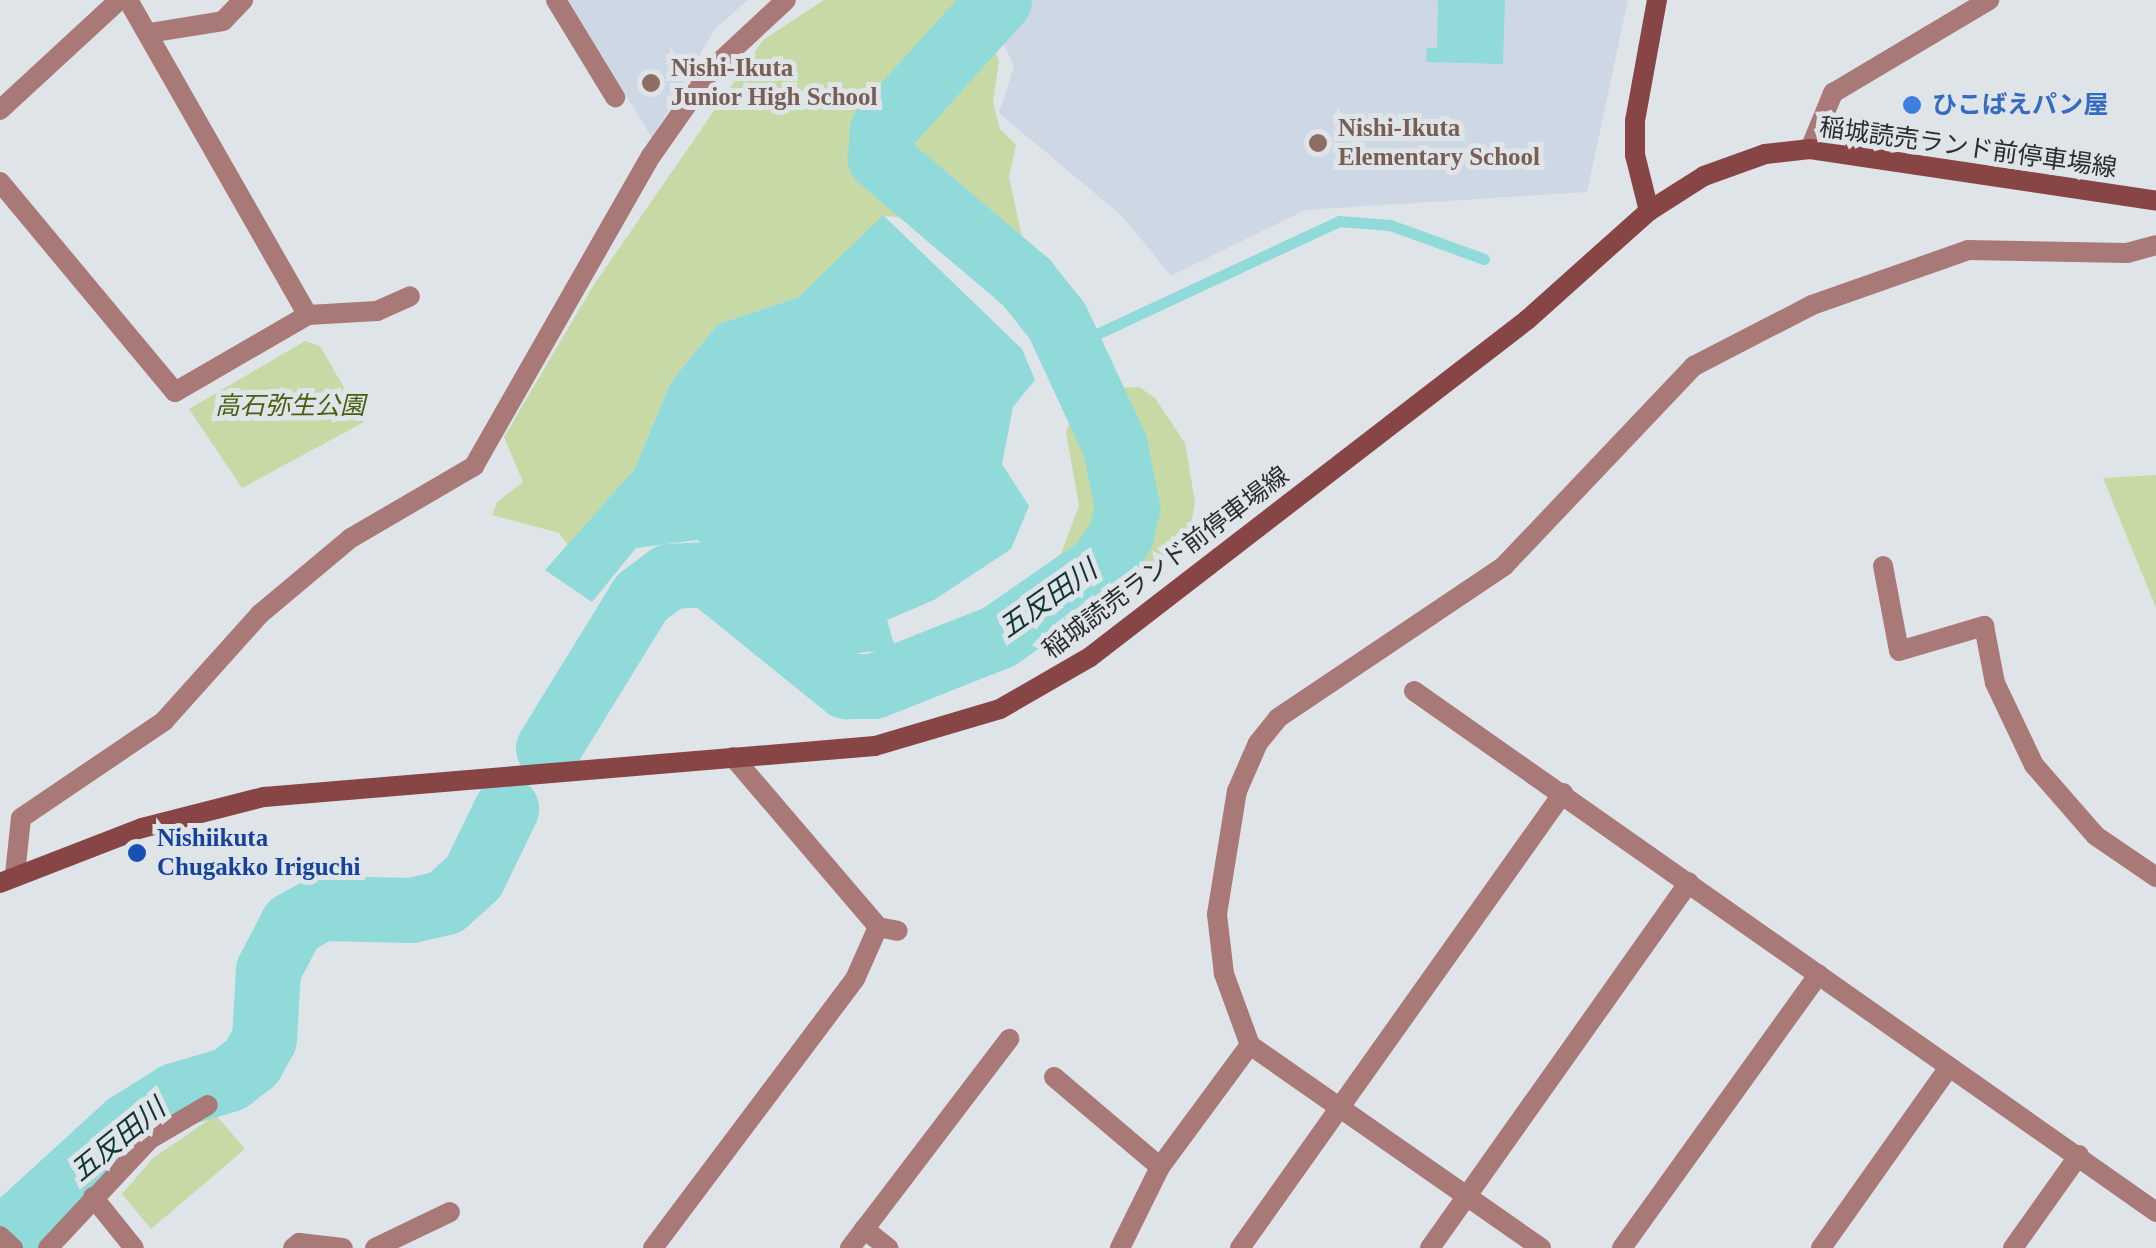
<!DOCTYPE html>
<html>
<head>
<meta charset="utf-8">
<style>
  body { margin:0 }
  #map { position:relative; width:2156px; height:1248px; overflow:hidden; background:#dfe4e9; font-family:"Times New Roman","Noto Sans JP",serif }
  div>[style] { position:absolute }
  .built>* { inset:0; background:#ced8e4 }
  .green>* { inset:0; background:#c7daa6 }
  .water>* { inset:0; background:#90dada }
  .stream>* { height:11px; margin:-5.5px; padding:0 5.5px; transform-origin:5.5px; border-radius:5.5px; background:#90dada }
  .river>* { height:65px; margin:-32.5px; padding:0 32.5px; transform-origin:32.5px; border-radius:32.5px; background:#90dada }
  .street>* { height:20px; margin:-10px; padding:0 10px; transform-origin:10px; border-radius:10px; background:#a97978 }
  .secondary>* { height:20px; margin:-10px; padding:0 10px; transform-origin:10px; border-radius:10px; background:#884546 }
  .dots>* { width:28px; height:28px; translate:-50% -50%; box-sizing:border-box; border:5px solid #dfe4e9; border-radius:50% }
  span { translate:-50% -50%; white-space:nowrap; text-align:center; line-height:1.15; -webkit-text-stroke:10px #dfe4e9; paint-order:stroke }
  .education-label { font-size:25px; color:#785e54; font-weight:700 }
  .left { translate:0 -50%; text-align:left }
  .shop-label { font-size:25px; color:#366cbe; font-weight:700 }
  .street-label { font-size:25px; color:#2b2d2f }
  .park-label { font-size:25px; color:#495e0e; font-style:italic }
  .transit-label { font-size:25px; color:#164399; font-weight:700 }
  .water-label { font-size:28px; color:#103535; font-style:italic }
</style>
</head>
<body>
<div id="map">
  <div class="built">
    <i style="clip-path:polygon(568px 0,748px 0,715px 29px,652px 138px)"></i>
    <i style="clip-path:polygon(1022px 0,1628px 0,1587px 192px,1305px 210px,1171px 276px,1122px 216px,999px 113px,1014px 66px,997px 31px)"></i>
  </div>
  <div class="green">
    <i style="clip-path:polygon(824px 0,1008px 0,985px 28px,999px 61px,993px 102px,1000px 129px,1016px 145px,1009px 177px,1022px 237px,1067px 295px,1041px 336px,972px 271px,928px 242px,911px 218px,883px 216px,799px 297px,718px 324px,671px 382px,634px 470px,568px 545px,559px 533px,492px 515px,497px 502px,523px 482px,504px 437px,593px 286px,763px 40px)"></i>
    <i style="clip-path:polygon(305px 341px,320px 346px,364px 422px,242px 488px,189px 409px)"></i>
    <i style="clip-path:polygon(1139px 387px,1155px 398px,1185px 443px,1195px 502px,1189px 537px,1132px 587px,1120px 587px,1097px 606px,1093px 598px,1081px 600px,1058px 561px,1079px 506px,1066px 432px,1078px 404px,1115px 388px)"></i>
    <i style="clip-path:polygon(2156px 475px,2156px 608px,2103px 478px)"></i>
    <i style="clip-path:polygon(216px 1115px,245px 1149px,151px 1229px,122px 1194px,153px 1158px)"></i>
  </div>
  <div class="water">
    <i style="clip-path:polygon(1438px 0,1505px 0,1503px 64px,1426px 62px,1427px 48px,1437px 48px)"></i>
    <i style="clip-path:polygon(883px 215px,1022px 349px,1035px 380px,1013px 407px,1002px 464px,1029px 506px,1011px 549px,934px 600px,887px 620px,895px 648px,852px 654px,697px 540px,636px 548px,592px 602px,545px 570px,634px 470px,671px 382px,718px 324px,799px 297px)"></i>
  </div>
  <div class="stream">
    <i style="left:1071px;top:346px;width:296px;rotate:-25deg"></i>
    <i style="left:1339px;top:221px;width:51px;rotate:4.5deg"></i>
    <i style="left:1390px;top:225px;width:100px;rotate:19.9deg"></i>
  </div>
  <div class="river">
    <i style="left:548px;top:748px;width:177px;rotate:-58.4deg"></i>
    <i style="left:641px;top:597px;width:35px;rotate:-37deg"></i>
    <i style="left:669px;top:576px;width:38px;rotate:-3deg"></i>
    <i style="left:707px;top:574px;width:179px;rotate:38.9deg"></i>
    <i style="left:846px;top:686px;width:27px"></i>
    <i style="left:873px;top:686px;width:136px;rotate:-21.6deg"></i>
    <i style="left:999px;top:636px;width:124px;rotate:-34.8deg"></i>
    <i style="left:1101px;top:565px;width:37px;rotate:-57deg"></i>
    <i style="left:1121px;top:534px;width:28px;rotate:-77deg"></i>
    <i style="left:1127px;top:507px;width:62px;rotate:-101.1deg"></i>
    <i style="left:1115px;top:446px;width:138px;rotate:-114.9deg"></i>
    <i style="left:1057px;top:321px;width:50px;rotate:-128.5deg"></i>
    <i style="left:1026px;top:282px;width:192px;rotate:-139.7deg"></i>
    <i style="left:880px;top:158px;width:28px;rotate:-86deg"></i>
    <i style="left:882px;top:130px;width:175px;rotate:-48deg"></i>
    <i style="left:0;top:1241px;width:172px;rotate:-42.4deg"></i>
    <i style="left:127px;top:1125px;width:57px;rotate:-32deg"></i>
    <i style="left:175px;top:1095px;width:56px;rotate:-16.5deg"></i>
    <i style="left:229px;top:1079px;width:28px;rotate:-38deg"></i>
    <i style="left:251px;top:1062px;width:26px;rotate:-61deg"></i>
    <i style="left:264px;top:1039px;width:69px;rotate:-86.7deg"></i>
    <i style="left:268px;top:970px;width:52px;rotate:-62.4deg"></i>
    <i style="left:292px;top:924px;width:33px;rotate:-29deg"></i>
    <i style="left:321px;top:908px;width:90px;rotate:1.3deg"></i>
    <i style="left:411px;top:910px;width:35px;rotate:-13deg"></i>
    <i style="left:445px;top:902px;width:38px;rotate:-42deg"></i>
    <i style="left:473px;top:877px;width:76px;rotate:-64.1deg"></i>
  </div>
  <div class="street">
    <i style="left:128px;top:0;width:363px;rotate:60.3deg"></i>
    <i style="left:556px;top:0;width:114px;rotate:58.7deg"></i>
    <i style="left:149px;top:33px;width:75px;rotate:-9.2deg"></i>
    <i style="left:223px;top:21px;width:29px;rotate:-46deg"></i>
    <i style="left:0;top:110px;width:162px;rotate:-42.7deg"></i>
    <i style="left:1810px;top:149px;width:61px;rotate:-67.7deg"></i>
    <i style="left:1833px;top:93px;width:182px;rotate:-30.8deg"></i>
    <i style="left:0;top:182px;width:273px;rotate:50.2deg"></i>
    <i style="left:175px;top:392px;width:154px;rotate:-30.1deg"></i>
    <i style="left:308px;top:315px;width:69px;rotate:-3.3deg"></i>
    <i style="left:377px;top:311px;width:36px;rotate:-24deg"></i>
    <i style="left:1883px;top:566px;width:86px;rotate:79.3deg"></i>
    <i style="left:1899px;top:651px;width:89px;rotate:-16.4deg"></i>
    <i style="left:1984px;top:626px;width:58px;rotate:79.1deg"></i>
    <i style="left:1995px;top:683px;width:91px;rotate:64.6deg"></i>
    <i style="left:2034px;top:765px;width:94px;rotate:48.9deg"></i>
    <i style="left:2096px;top:836px;width:73px;rotate:34.3deg"></i>
    <i style="left:1414px;top:691px;width:907px;rotate:35.07deg"></i>
    <i style="left:733px;top:757px;width:223px;rotate:49.5deg"></i>
    <i style="left:878px;top:927px;width:20px;rotate:11deg"></i>
    <i style="left:15px;top:874px;width:56px;rotate:-83.9deg"></i>
    <i style="left:21px;top:818px;width:173px;rotate:-34.1deg"></i>
    <i style="left:164px;top:721px;width:144px;rotate:-48.1deg"></i>
    <i style="left:260px;top:614px;width:119px;rotate:-39.9deg"></i>
    <i style="left:351px;top:538px;width:143px;rotate:-30.3deg"></i>
    <i style="left:474px;top:466px;width:357px;rotate:-60.3deg"></i>
    <i style="left:651px;top:156px;width:106px;rotate:-55deg"></i>
    <i style="left:712px;top:69px;width:101px;rotate:-43deg"></i>
    <i style="left:1054px;top:1077px;width:139px;rotate:40.3deg"></i>
    <i style="left:93px;top:1197px;width:65px;rotate:51.2deg"></i>
    <i style="left:864px;top:1229px;width:31px;rotate:38deg"></i>
    <i style="left:0;top:1236px;width:18px;rotate:43deg"></i>
    <i style="left:48px;top:1248px;width:149px;rotate:-46.9deg"></i>
    <i style="left:150px;top:1139px;width:67px;rotate:-30.4deg"></i>
    <i style="left:293px;top:1248px;width:8px;rotate:-40deg"></i>
    <i style="left:299px;top:1243px;width:44px;rotate:6.5deg"></i>
    <i style="left:375px;top:1248px;width:83px;rotate:-25.6deg"></i>
    <i style="left:653px;top:1248px;width:336px;rotate:-53.1deg"></i>
    <i style="left:855px;top:979px;width:57px;rotate:-66.1deg"></i>
    <i style="left:850px;top:1248px;width:263px;rotate:-52.7deg"></i>
    <i style="left:1120px;top:1248px;width:90px;rotate:-63.7deg"></i>
    <i style="left:1160px;top:1167px;width:152px;rotate:-53.6deg"></i>
    <i style="left:1240px;top:1248px;width:558px;rotate:-54.63deg"></i>
    <i style="left:1430px;top:1248px;width:448px;rotate:-54.7deg"></i>
    <i style="left:1541px;top:1248px;width:355px;rotate:-145.1deg"></i>
    <i style="left:1250px;top:1045px;width:76px;rotate:-110.1deg"></i>
    <i style="left:1224px;top:974px;width:60px;rotate:-96.7deg"></i>
    <i style="left:1217px;top:914px;width:125px;rotate:-80.8deg"></i>
    <i style="left:1237px;top:791px;width:52px;rotate:-66.4deg"></i>
    <i style="left:1258px;top:743px;width:32px;rotate:-51deg"></i>
    <i style="left:1278px;top:718px;width:272px;rotate:-33.9deg"></i>
    <i style="left:1504px;top:566px;width:276px;rotate:-46.5deg"></i>
    <i style="left:1694px;top:366px;width:133px;rotate:-27.3deg"></i>
    <i style="left:1812px;top:305px;width:165px;rotate:-19.4deg"></i>
    <i style="left:1968px;top:250px;width:159px;rotate:1.1deg"></i>
    <i style="left:2127px;top:253px;width:30px;rotate:-15deg"></i>
    <i style="left:1622px;top:1248px;width:337px;rotate:-54.3deg"></i>
    <i style="left:1821px;top:1248px;width:222px;rotate:-54.7deg"></i>
    <i style="left:2013px;top:1248px;width:114px;rotate:-54.6deg"></i>
  </div>
  <div class="secondary">
    <i style="left:1649px;top:211px;width:58px;rotate:-104deg"></i>
    <i style="left:1635px;top:155px;width:34px;rotate:-90deg"></i>
    <i style="left:1635px;top:121px;width:123px;rotate:-79.7deg"></i>
    <i style="left:0;top:883px;width:152px;rotate:-21.2deg"></i>
    <i style="left:142px;top:828px;width:126px;rotate:-14.3deg"></i>
    <i style="left:264px;top:797px;width:613px;rotate:-4.77deg"></i>
    <i style="left:875px;top:746px;width:130px;rotate:-16.5deg"></i>
    <i style="left:1000px;top:709px;width:104px;rotate:-30deg"></i>
    <i style="left:1090px;top:657px;width:552px;rotate:-37.64deg"></i>
    <i style="left:1527px;top:320px;width:164px;rotate:-41.8deg"></i>
    <i style="left:1649px;top:211px;width:65px;rotate:-32.5deg"></i>
    <i style="left:1704px;top:176px;width:65px;rotate:-19.8deg"></i>
    <i style="left:1765px;top:154px;width:45px;rotate:-6.3deg"></i>
    <i style="left:1810px;top:149px;width:350px;rotate:8.5deg"></i>
  </div>
  <div class="dots">
    <i style="left:651px;top:83px;background:#8d6e63"></i>
    <i style="left:1912px;top:105px;background:#3f7fe0"></i>
    <i style="left:1318px;top:143px;background:#8d6e63"></i>
    <i style="left:137px;top:853px;background:#1a4fb4"></i>
  </div>
  <div class="education-label">
    <span class="left" style="left:671px;top:83px">Nishi-Ikuta<br>Junior High School</span>
    <span class="left" style="left:1338px;top:143px">Nishi-Ikuta<br>Elementary School</span>
  </div>
  <div class="shop-label">
    <span class="left" style="left:1932px;top:105px">ひこばえパン屋</span>
  </div>
  <div class="street-label">
    <span style="left:1968px;top:148px;rotate:8deg">稲城読売ランド前停車場線</span>
    <span style="left:1166px;top:563px;rotate:-37deg">稲城読売ランド前停車場線</span>
  </div>
  <div class="park-label">
    <span style="left:290px;top:406px">高石弥生公園</span>
  </div>
  <div class="transit-label">
    <span class="left" style="left:157px;top:853px">Nishiikuta<br>Chugakko Iriguchi</span>
  </div>
  <div class="water-label">
    <span style="left:1048px;top:599px;rotate:-35deg">五反田川</span>
    <span style="left:118px;top:1140px;rotate:-39deg">五反田川</span>
  </div>
</div>
</body>
</html>
